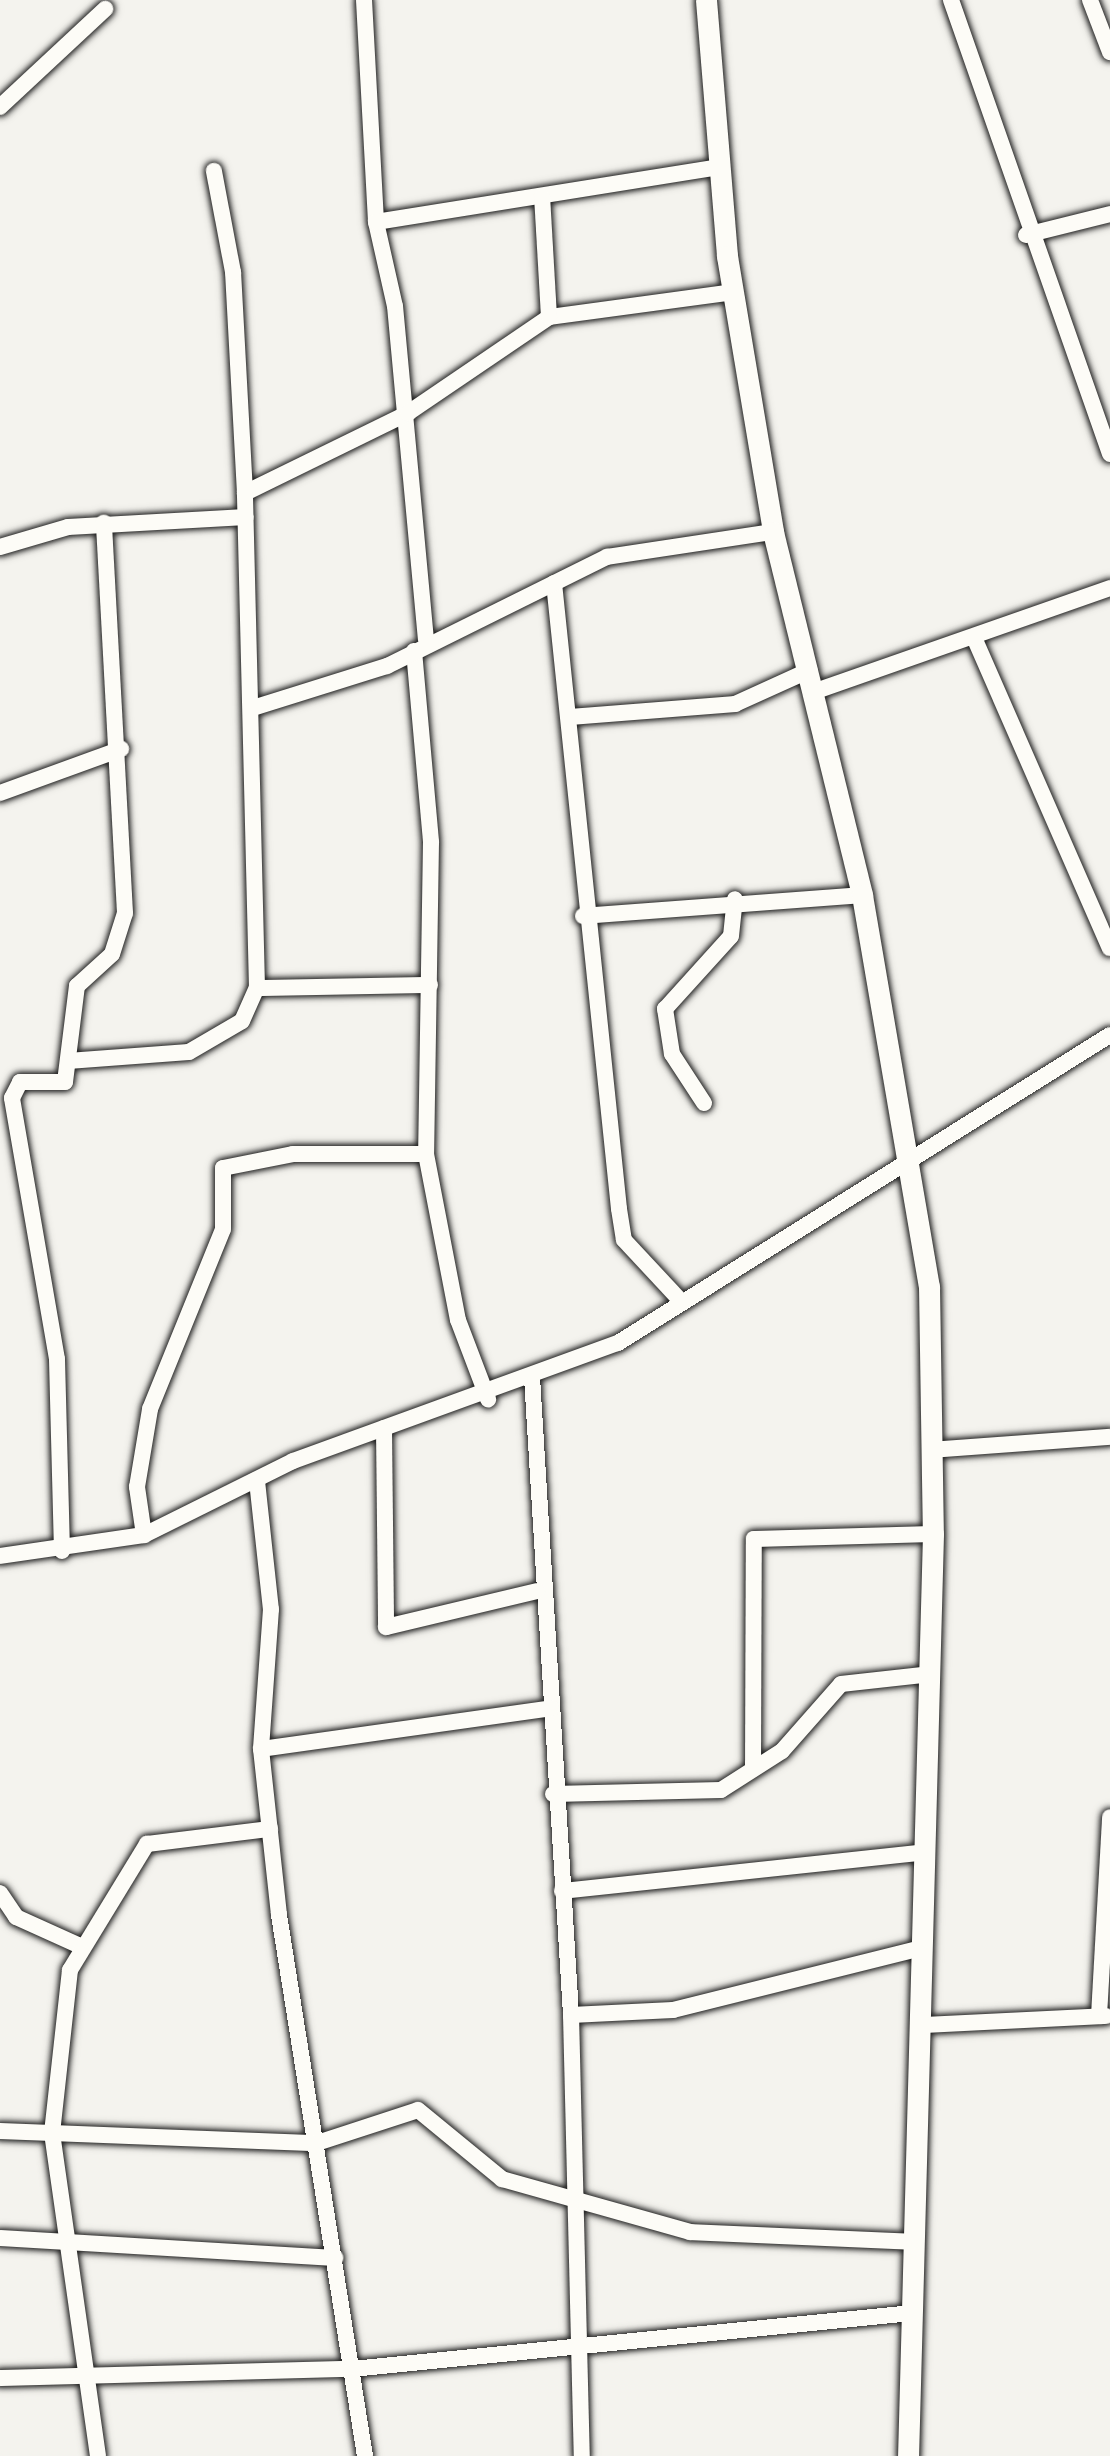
<!DOCTYPE html>
<html>
<head>
<meta charset="utf-8">
<style>
  body { margin:0 }
  #map { position:relative; width:1110px; height:2456px; overflow:hidden; background:#f4f3ee; font-family:Caveat,sans-serif }
  div>[style] { position:absolute }
  .roads { filter:drop-shadow(0 0 3px #1c1c1c) drop-shadow(0 0 3px #1c1c1c) }
  .street>* { height:16px; margin:-8px; padding:0 8px; transform-origin:8px; border-radius:8px; background:#fdfcf7 }
  .secondary>* { height:21px; margin:-10.5px; padding:0 10.5px; transform-origin:10.5px; border-radius:10.5px; background:#fdfcf7 }
  span { translate:-50% -50%; white-space:nowrap; text-align:center; line-height:1.15; -webkit-text-stroke:9px #fdfcf7; paint-order:stroke }
</style>
</head>
<body>
<div id="map">
  <div class="roads">
    <div class="street">
      <i style="left:364px;top:0;width:222px;rotate:86.9deg"></i>
      <i style="left:376px;top:222px;width:86px;rotate:77.3deg"></i>
      <i style="left:395px;top:306px;width:335px;rotate:84.7deg"></i>
      <i style="left:951px;top:0;width:481px;rotate:70.7deg"></i>
      <i style="left:1090px;top:0;width:56px;rotate:69deg"></i>
      <i style="left:0;top:107px;width:144px;rotate:-43deg"></i>
      <i style="left:376px;top:222px;width:347px;rotate:-9.1deg"></i>
      <i style="left:1026px;top:235px;width:87px;rotate:-14deg"></i>
      <i style="left:549px;top:317px;width:186px;rotate:-7.7deg"></i>
      <i style="left:245px;top:493px;width:182px;rotate:-26.1deg"></i>
      <i style="left:408px;top:413px;width:171px;rotate:-34.2deg"></i>
      <i style="left:549px;top:317px;width:120px;rotate:-93.3deg"></i>
      <i style="left:0;top:547px;width:71px;rotate:-16.4deg"></i>
      <i style="left:68px;top:527px;width:178px;rotate:-3.2deg"></i>
      <i style="left:554px;top:583px;width:629px;rotate:84.07deg"></i>
      <i style="left:619px;top:1209px;width:31px;rotate:81deg"></i>
      <i style="left:624px;top:1240px;width:81px;rotate:47deg"></i>
      <i style="left:976px;top:642px;width:334px;rotate:66.4deg"></i>
      <i style="left:414px;top:651px;width:192px;rotate:84.9deg"></i>
      <i style="left:431px;top:842px;width:312px;rotate:90.9deg"></i>
      <i style="left:426px;top:1154px;width:169px;rotate:79.1deg"></i>
      <i style="left:458px;top:1320px;width:85px;rotate:69.2deg"></i>
      <i style="left:816px;top:691px;width:312px;rotate:-19.3deg"></i>
      <i style="left:256px;top:707px;width:137px;rotate:-17.4deg"></i>
      <i style="left:387px;top:666px;width:246px;rotate:-26.4deg"></i>
      <i style="left:607px;top:557px;width:168px;rotate:-8.6deg"></i>
      <i style="left:570px;top:717px;width:166px;rotate:-4.5deg"></i>
      <i style="left:735px;top:704px;width:82px;rotate:-24.4deg"></i>
      <i style="left:0;top:793px;width:129px;rotate:-20deg"></i>
      <i style="left:583px;top:916px;width:280px;rotate:-4.3deg"></i>
      <i style="left:257px;top:988px;width:173px;rotate:-1deg"></i>
      <i style="left:68px;top:1061px;width:121px;rotate:-4.3deg"></i>
      <i style="left:189px;top:1052px;width:61px;rotate:-30.3deg"></i>
      <i style="left:242px;top:1021px;width:36px;rotate:-66deg"></i>
      <i style="left:257px;top:988px;width:495px;rotate:-91.4deg"></i>
      <i style="left:245px;top:493px;width:221px;rotate:-93.1deg"></i>
      <i style="left:233px;top:272px;width:103px;rotate:-100.7deg"></i>
      <i style="left:704px;top:1103px;width:59px;rotate:-123.1deg"></i>
      <i style="left:672px;top:1054px;width:46px;rotate:-98.8deg"></i>
      <i style="left:665px;top:1009px;width:98px;rotate:-47.9deg"></i>
      <i style="left:731px;top:936px;width:37px;rotate:-84deg"></i>
      <i style="left:532px;top:1377px;width:639px;rotate:86.5deg"></i>
      <i style="left:571px;top:2015px;width:441px;rotate:88.6deg"></i>
      <i style="left:384px;top:1428px;width:199px;rotate:89.4deg"></i>
      <i style="left:386px;top:1627px;width:155px;rotate:-13.4deg"></i>
      <i style="left:931px;top:1450px;width:179px;rotate:-4.2deg"></i>
      <i style="left:257px;top:1481px;width:129px;rotate:83.8deg"></i>
      <i style="left:271px;top:1609px;width:140px;rotate:94.1deg"></i>
      <i style="left:261px;top:1749px;width:167px;rotate:83.8deg"></i>
      <i style="left:279px;top:1915px;width:548px;rotate:80.97deg"></i>
      <i style="left:144px;top:1535px;width:49px;rotate:-98.3deg"></i>
      <i style="left:137px;top:1487px;width:79px;rotate:-80.5deg"></i>
      <i style="left:150px;top:1409px;width:194px;rotate:-67.9deg"></i>
      <i style="left:223px;top:1229px;width:61px;rotate:-90deg"></i>
      <i style="left:223px;top:1168px;width:71px;rotate:-11.3deg"></i>
      <i style="left:293px;top:1154px;width:133px"></i>
      <i style="left:62px;top:1551px;width:192px;rotate:-91.5deg"></i>
      <i style="left:57px;top:1359px;width:265px;rotate:-99.8deg"></i>
      <i style="left:12px;top:1098px;width:18px;rotate:-63deg"></i>
      <i style="left:20px;top:1082px;width:45px"></i>
      <i style="left:65px;top:1082px;width:97px;rotate:-82.9deg"></i>
      <i style="left:77px;top:986px;width:47px;rotate:-42.4deg"></i>
      <i style="left:112px;top:954px;width:43px;rotate:-72.4deg"></i>
      <i style="left:125px;top:913px;width:391px;rotate:-93.1deg"></i>
      <i style="left:0;top:1556px;width:146px;rotate:-8.3deg"></i>
      <i style="left:144px;top:1535px;width:166px;rotate:-26.4deg"></i>
      <i style="left:293px;top:1461px;width:346px;rotate:-20deg"></i>
      <i style="left:618px;top:1343px;width:580px;rotate:-32.05deg"></i>
      <i style="left:261px;top:1749px;width:293px;rotate:-8deg"></i>
      <i style="left:753px;top:1769px;width:230px;rotate:-89.8deg"></i>
      <i style="left:754px;top:1539px;width:179px;rotate:-1.6deg"></i>
      <i style="left:553px;top:1794px;width:168px;rotate:-1.4deg"></i>
      <i style="left:721px;top:1790px;width:72px;rotate:-32.6deg"></i>
      <i style="left:782px;top:1751px;width:89px;rotate:-48.6deg"></i>
      <i style="left:841px;top:1684px;width:91px;rotate:-6.3deg"></i>
      <i style="left:562px;top:1891px;width:364px;rotate:-6.1deg"></i>
      <i style="left:0;top:1893px;width:29px;rotate:56deg"></i>
      <i style="left:16px;top:1917px;width:68px;rotate:24.3deg"></i>
      <i style="left:571px;top:2015px;width:102px;rotate:-2.8deg"></i>
      <i style="left:673px;top:2010px;width:256px;rotate:-14deg"></i>
      <i style="left:1099px;top:2016px;width:199px;rotate:-86.8deg"></i>
      <i style="left:922px;top:2025px;width:184px;rotate:-2.8deg"></i>
      <i style="left:0;top:2131px;width:317px;rotate:2.2deg"></i>
      <i style="left:317px;top:2143px;width:106px;rotate:-18.1deg"></i>
      <i style="left:418px;top:2110px;width:109px;rotate:39.4deg"></i>
      <i style="left:502px;top:2179px;width:195px;rotate:15.7deg"></i>
      <i style="left:690px;top:2232px;width:225px;rotate:2.5deg"></i>
      <i style="left:0;top:2238px;width:336px;rotate:3.4deg"></i>
      <i style="left:0;top:2378px;width:352px;rotate:-1.5deg"></i>
      <i style="left:352px;top:2369px;width:563px;rotate:-5.71deg"></i>
      <i style="left:98px;top:2456px;width:326px;rotate:-98.1deg"></i>
      <i style="left:52px;top:2133px;width:164px;rotate:-83.7deg"></i>
      <i style="left:70px;top:1970px;width:148px;rotate:-58.6deg"></i>
      <i style="left:147px;top:1844px;width:124px;rotate:-7deg"></i>
    </div>
    <div class="secondary">
      <i style="left:706px;top:0;width:257px;rotate:85.3deg"></i>
      <i style="left:727px;top:256px;width:280px;rotate:80.5deg"></i>
      <i style="left:773px;top:532px;width:374px;rotate:76.2deg"></i>
      <i style="left:862px;top:895px;width:397px;rotate:80.3deg"></i>
      <i style="left:929px;top:1286px;width:248px;rotate:89.1deg"></i>
      <i style="left:933px;top:1534px;width:922px;rotate:91.55deg"></i>
    </div>
  </div>
</div>
</body>
</html>
